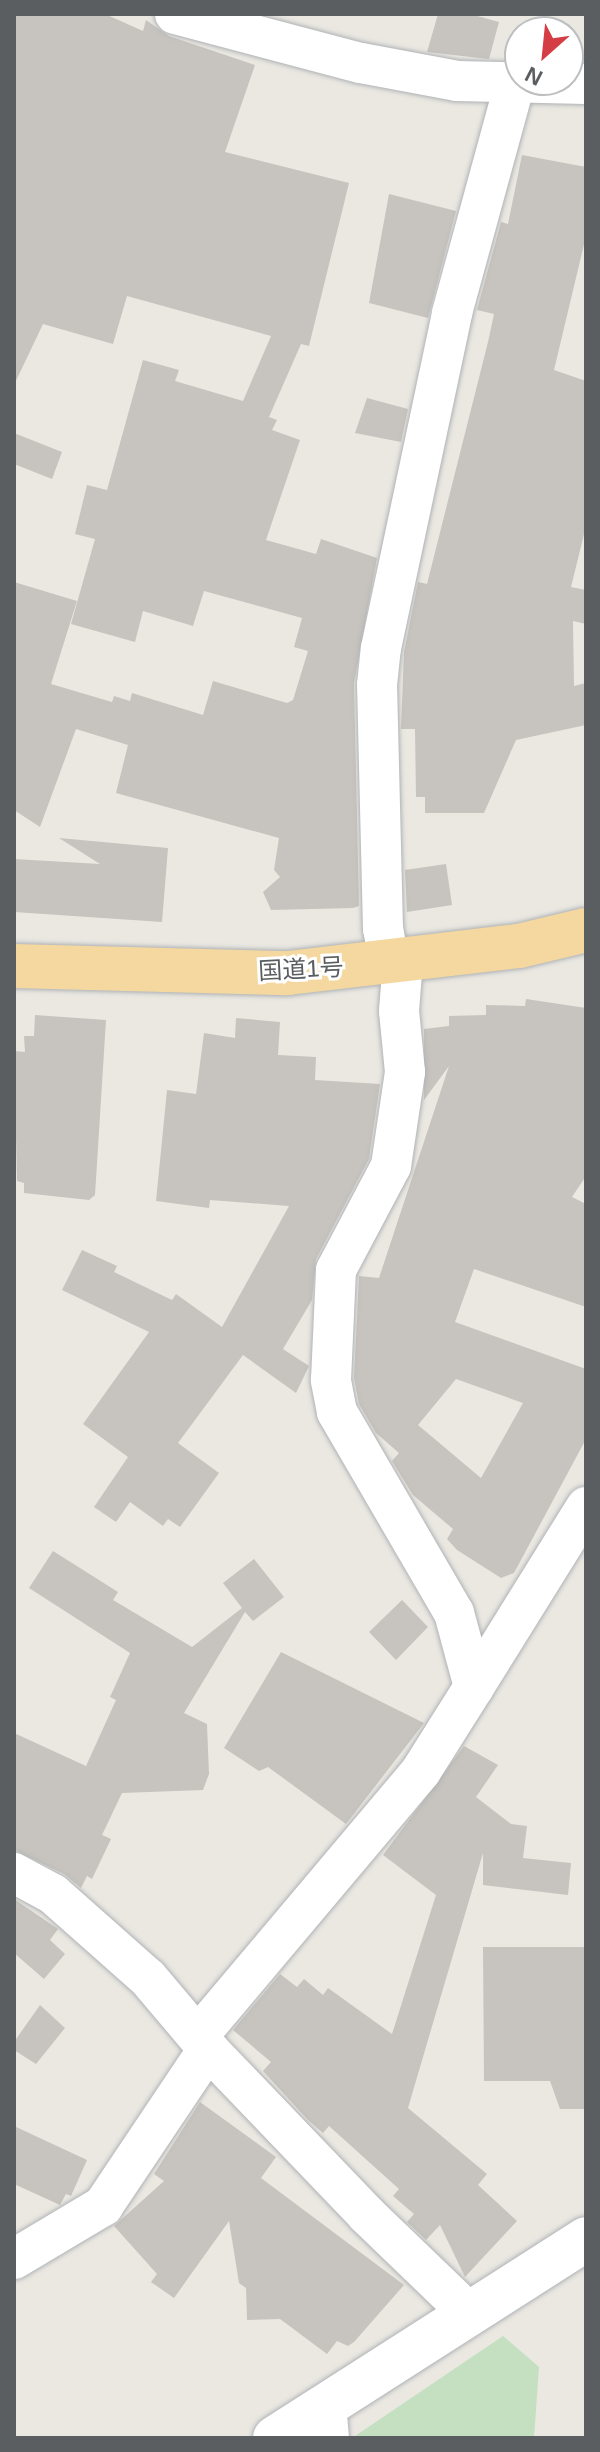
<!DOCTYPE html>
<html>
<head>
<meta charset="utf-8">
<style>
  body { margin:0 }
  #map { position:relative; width:600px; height:2452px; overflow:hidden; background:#ebe8e2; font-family:Arial,"Noto Sans JP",sans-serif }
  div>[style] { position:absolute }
  .green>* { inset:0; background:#c4e0c0 }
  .building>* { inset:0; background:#c7c3be }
  .roads { filter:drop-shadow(0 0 2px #afb3b6) drop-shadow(0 0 2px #afb3b6) }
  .minor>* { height:40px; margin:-20px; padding:0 20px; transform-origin:20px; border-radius:20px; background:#fff }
  .tertiary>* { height:44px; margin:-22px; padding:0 22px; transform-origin:22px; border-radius:22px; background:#fff }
  .trunk>* { height:44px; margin:-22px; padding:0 22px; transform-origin:22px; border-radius:22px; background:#f4d8a0 }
  span { translate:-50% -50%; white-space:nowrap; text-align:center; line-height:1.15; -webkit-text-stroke:6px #fff; paint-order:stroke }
  .street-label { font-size:24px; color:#5a5e61 }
  .frame { position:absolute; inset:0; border:16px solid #5a5e61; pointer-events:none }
  .north { position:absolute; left:504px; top:16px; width:80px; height:80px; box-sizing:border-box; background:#fff; border:2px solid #bdbfc0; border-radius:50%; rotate:207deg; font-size:22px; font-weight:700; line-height:32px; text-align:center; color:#5a5e61 }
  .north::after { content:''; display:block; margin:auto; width:28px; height:36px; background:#d53d44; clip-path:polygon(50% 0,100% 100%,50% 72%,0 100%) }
</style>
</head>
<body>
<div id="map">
  <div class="green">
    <i style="clip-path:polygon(503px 2336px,539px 2367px,534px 2438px,352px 2438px)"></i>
  </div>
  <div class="building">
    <i style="clip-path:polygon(14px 14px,105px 14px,143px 31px,146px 20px,169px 36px,255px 65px,225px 152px,349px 183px,309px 346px,301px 344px,269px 417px,277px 420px,272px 430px,300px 440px,266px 540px,316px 554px,321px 539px,377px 558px,354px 683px,359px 906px,353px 908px,271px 910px,263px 892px,280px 877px,274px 870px,279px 838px,116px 793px,128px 745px,76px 729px,40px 827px,14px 810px,14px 582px,77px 601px,51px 684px,112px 702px,114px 696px,130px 701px,132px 693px,203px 715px,213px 681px,287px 703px,293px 700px,308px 651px,294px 647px,302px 618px,204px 591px,193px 626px,143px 611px,135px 642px,71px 624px,95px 539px,75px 534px,87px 485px,107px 490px,143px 360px,179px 370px,175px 381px,243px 401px,271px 336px,127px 296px,113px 344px,43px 324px,14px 385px)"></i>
    <i style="clip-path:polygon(438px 14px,470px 14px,499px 22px,489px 59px,427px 52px)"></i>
    <i style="clip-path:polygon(522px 155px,586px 167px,586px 236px,554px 370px,586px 381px,586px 526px,571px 587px,586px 590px,586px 624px,573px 621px,574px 686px,586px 683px,586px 725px,516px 740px,484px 813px,425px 813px,425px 797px,416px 797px,415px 729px,401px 729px,404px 652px,418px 582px,427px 584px,488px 342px,494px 314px,477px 310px,501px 222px,508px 224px)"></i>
    <i style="clip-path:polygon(389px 194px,456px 211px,428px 318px,369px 303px)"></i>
    <i style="clip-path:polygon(367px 398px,408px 409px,401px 442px,355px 433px)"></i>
    <i style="clip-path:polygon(14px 433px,62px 452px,52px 479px,14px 464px)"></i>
    <i style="clip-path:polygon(59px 838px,168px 848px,162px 922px,14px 912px,14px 859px,100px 864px)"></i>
    <i style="clip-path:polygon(446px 864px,452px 905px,407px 912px,405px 870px)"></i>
    <i style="clip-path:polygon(evenodd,526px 999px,586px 1008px,586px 1176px,572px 1197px,586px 1204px,586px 1307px,474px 1269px,455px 1322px,586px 1369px,586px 1439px,514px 1573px,501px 1578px,457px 1550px,447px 1539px,453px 1529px,413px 1495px,392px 1461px,399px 1453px,376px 1433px,359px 1404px,354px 1378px,359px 1276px,379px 1278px,449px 1066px,424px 1100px,424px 1029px,449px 1026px,449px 1016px,486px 1015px,486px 1005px,525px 1006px,526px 999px,456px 1379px,523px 1403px,481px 1478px,418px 1425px,456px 1379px)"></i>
    <i style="clip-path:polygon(35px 1015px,106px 1020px,95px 1195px,89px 1200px,24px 1193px,24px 1183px,17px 1181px,14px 1051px,25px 1052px,24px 1036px,34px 1036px)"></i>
    <i style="clip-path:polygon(236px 1018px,280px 1022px,278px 1055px,316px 1057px,315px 1080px,380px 1084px,369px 1159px,316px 1259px,312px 1300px,283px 1349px,309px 1366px,296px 1393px,243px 1355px,178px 1443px,219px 1473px,180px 1527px,168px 1519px,163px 1526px,130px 1502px,116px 1522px,94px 1507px,128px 1457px,83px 1424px,149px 1332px,62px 1290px,82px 1250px,117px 1266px,114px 1272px,172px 1300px,176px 1294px,222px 1327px,289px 1206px,210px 1200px,209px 1208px,156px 1201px,167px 1090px,196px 1094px,204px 1033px,235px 1038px)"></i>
    <i style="clip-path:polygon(53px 1551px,118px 1592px,113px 1600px,192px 1647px,242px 1608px,223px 1583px,254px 1559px,284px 1597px,253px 1621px,245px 1612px,184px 1713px,207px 1724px,209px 1774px,203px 1790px,122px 1793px,102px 1835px,111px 1839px,92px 1879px,87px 1876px,81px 1888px,64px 1874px,14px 1850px,14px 1733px,86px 1766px,116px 1700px,110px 1697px,130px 1653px,29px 1588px)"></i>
    <i style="clip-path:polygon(402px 1600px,428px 1627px,396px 1660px,369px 1632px)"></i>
    <i style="clip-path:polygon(281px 1652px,424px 1723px,346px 1824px,268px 1767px,259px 1771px,224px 1748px)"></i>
    <i style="clip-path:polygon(464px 1746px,498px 1765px,476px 1797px,511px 1824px,527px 1826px,523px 1858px,571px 1863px,568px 1895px,483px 1885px,483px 1853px,408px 2108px,487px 2174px,478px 2185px,517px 2221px,465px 2277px,440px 2225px,426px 2240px,407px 2222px,414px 2214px,393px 2196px,399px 2189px,329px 2126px,323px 2133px,308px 2120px,263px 2071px,271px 2062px,233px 2030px,280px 1974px,297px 1987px,304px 1979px,323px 1995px,328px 1988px,392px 2034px,436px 1895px,383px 1855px)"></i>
    <i style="clip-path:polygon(14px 1899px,58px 1929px,50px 1940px,65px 1954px,44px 1979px,14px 1953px)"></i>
    <i style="clip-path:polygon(483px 1947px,586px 1947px,586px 2109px,560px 2109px,550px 2081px,484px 2081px)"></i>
    <i style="clip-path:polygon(40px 2005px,65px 2028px,36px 2064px,14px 2050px,14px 2042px)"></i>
    <i style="clip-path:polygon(200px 2102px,276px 2157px,261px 2178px,404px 2285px,354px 2342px,348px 2346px,337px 2341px,327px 2354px,280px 2319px,247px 2320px,246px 2288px,239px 2283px,229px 2221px,174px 2298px,151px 2282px,157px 2274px,114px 2226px,164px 2181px,154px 2174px)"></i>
    <i style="clip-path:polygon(14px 2126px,87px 2160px,71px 2196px,66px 2194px,60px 2205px,14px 2184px)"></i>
  </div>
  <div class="roads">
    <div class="minor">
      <i style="left:175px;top:14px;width:192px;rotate:14.8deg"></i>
      <i style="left:361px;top:63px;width:98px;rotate:10.6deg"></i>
      <i style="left:457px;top:81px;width:129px;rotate:1.3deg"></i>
      <i style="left:389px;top:962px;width:34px;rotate:-100deg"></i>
      <i style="left:383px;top:929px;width:244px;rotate:-91.4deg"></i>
      <i style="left:377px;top:685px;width:37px;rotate:-84deg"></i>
      <i style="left:381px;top:648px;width:342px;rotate:-78deg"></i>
      <i style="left:452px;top:313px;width:239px;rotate:-74.7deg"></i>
      <i style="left:474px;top:1687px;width:212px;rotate:-58.1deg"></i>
      <i style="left:14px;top:1873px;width:44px;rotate:28.3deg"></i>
      <i style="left:53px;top:1894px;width:127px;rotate:41.5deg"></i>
      <i style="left:148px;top:1978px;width:93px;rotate:49.8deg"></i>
      <i style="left:208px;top:2049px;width:230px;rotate:46.2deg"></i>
      <i style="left:367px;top:2215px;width:143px;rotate:43.9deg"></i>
      <i style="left:198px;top:2036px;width:346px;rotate:-49.9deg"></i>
      <i style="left:421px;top:1771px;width:99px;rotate:-57.8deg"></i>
      <i style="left:474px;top:1687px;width:77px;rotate:-105.1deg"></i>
      <i style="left:454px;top:1613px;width:233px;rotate:-120.2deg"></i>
      <i style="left:337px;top:1412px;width:33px;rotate:-101deg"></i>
      <i style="left:331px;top:1380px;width:110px;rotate:-87.4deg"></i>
      <i style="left:336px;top:1270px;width:118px;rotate:-62.1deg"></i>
      <i style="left:391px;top:1166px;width:95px;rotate:-81.5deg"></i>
      <i style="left:405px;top:1072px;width:61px;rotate:-95.6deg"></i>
      <i style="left:399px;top:1011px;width:51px;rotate:-85.5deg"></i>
      <i style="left:14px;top:2259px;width:104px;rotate:-30.8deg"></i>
      <i style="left:103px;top:2206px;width:189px;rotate:-56.2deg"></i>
      <i style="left:326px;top:2404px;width:34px;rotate:85deg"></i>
    </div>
    <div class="tertiary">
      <i style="left:275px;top:2438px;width:369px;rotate:-32.6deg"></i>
    </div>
    <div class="trunk">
      <i style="left:14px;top:966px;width:274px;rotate:1.5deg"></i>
      <i style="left:288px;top:973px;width:233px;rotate:-6.7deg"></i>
      <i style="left:519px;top:946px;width:69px;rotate:-13.4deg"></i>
    </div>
  </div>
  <div class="street-label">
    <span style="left:301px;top:969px;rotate:-3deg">国道1号</span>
  </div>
  <div class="frame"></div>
  <div class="north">N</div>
</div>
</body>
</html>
